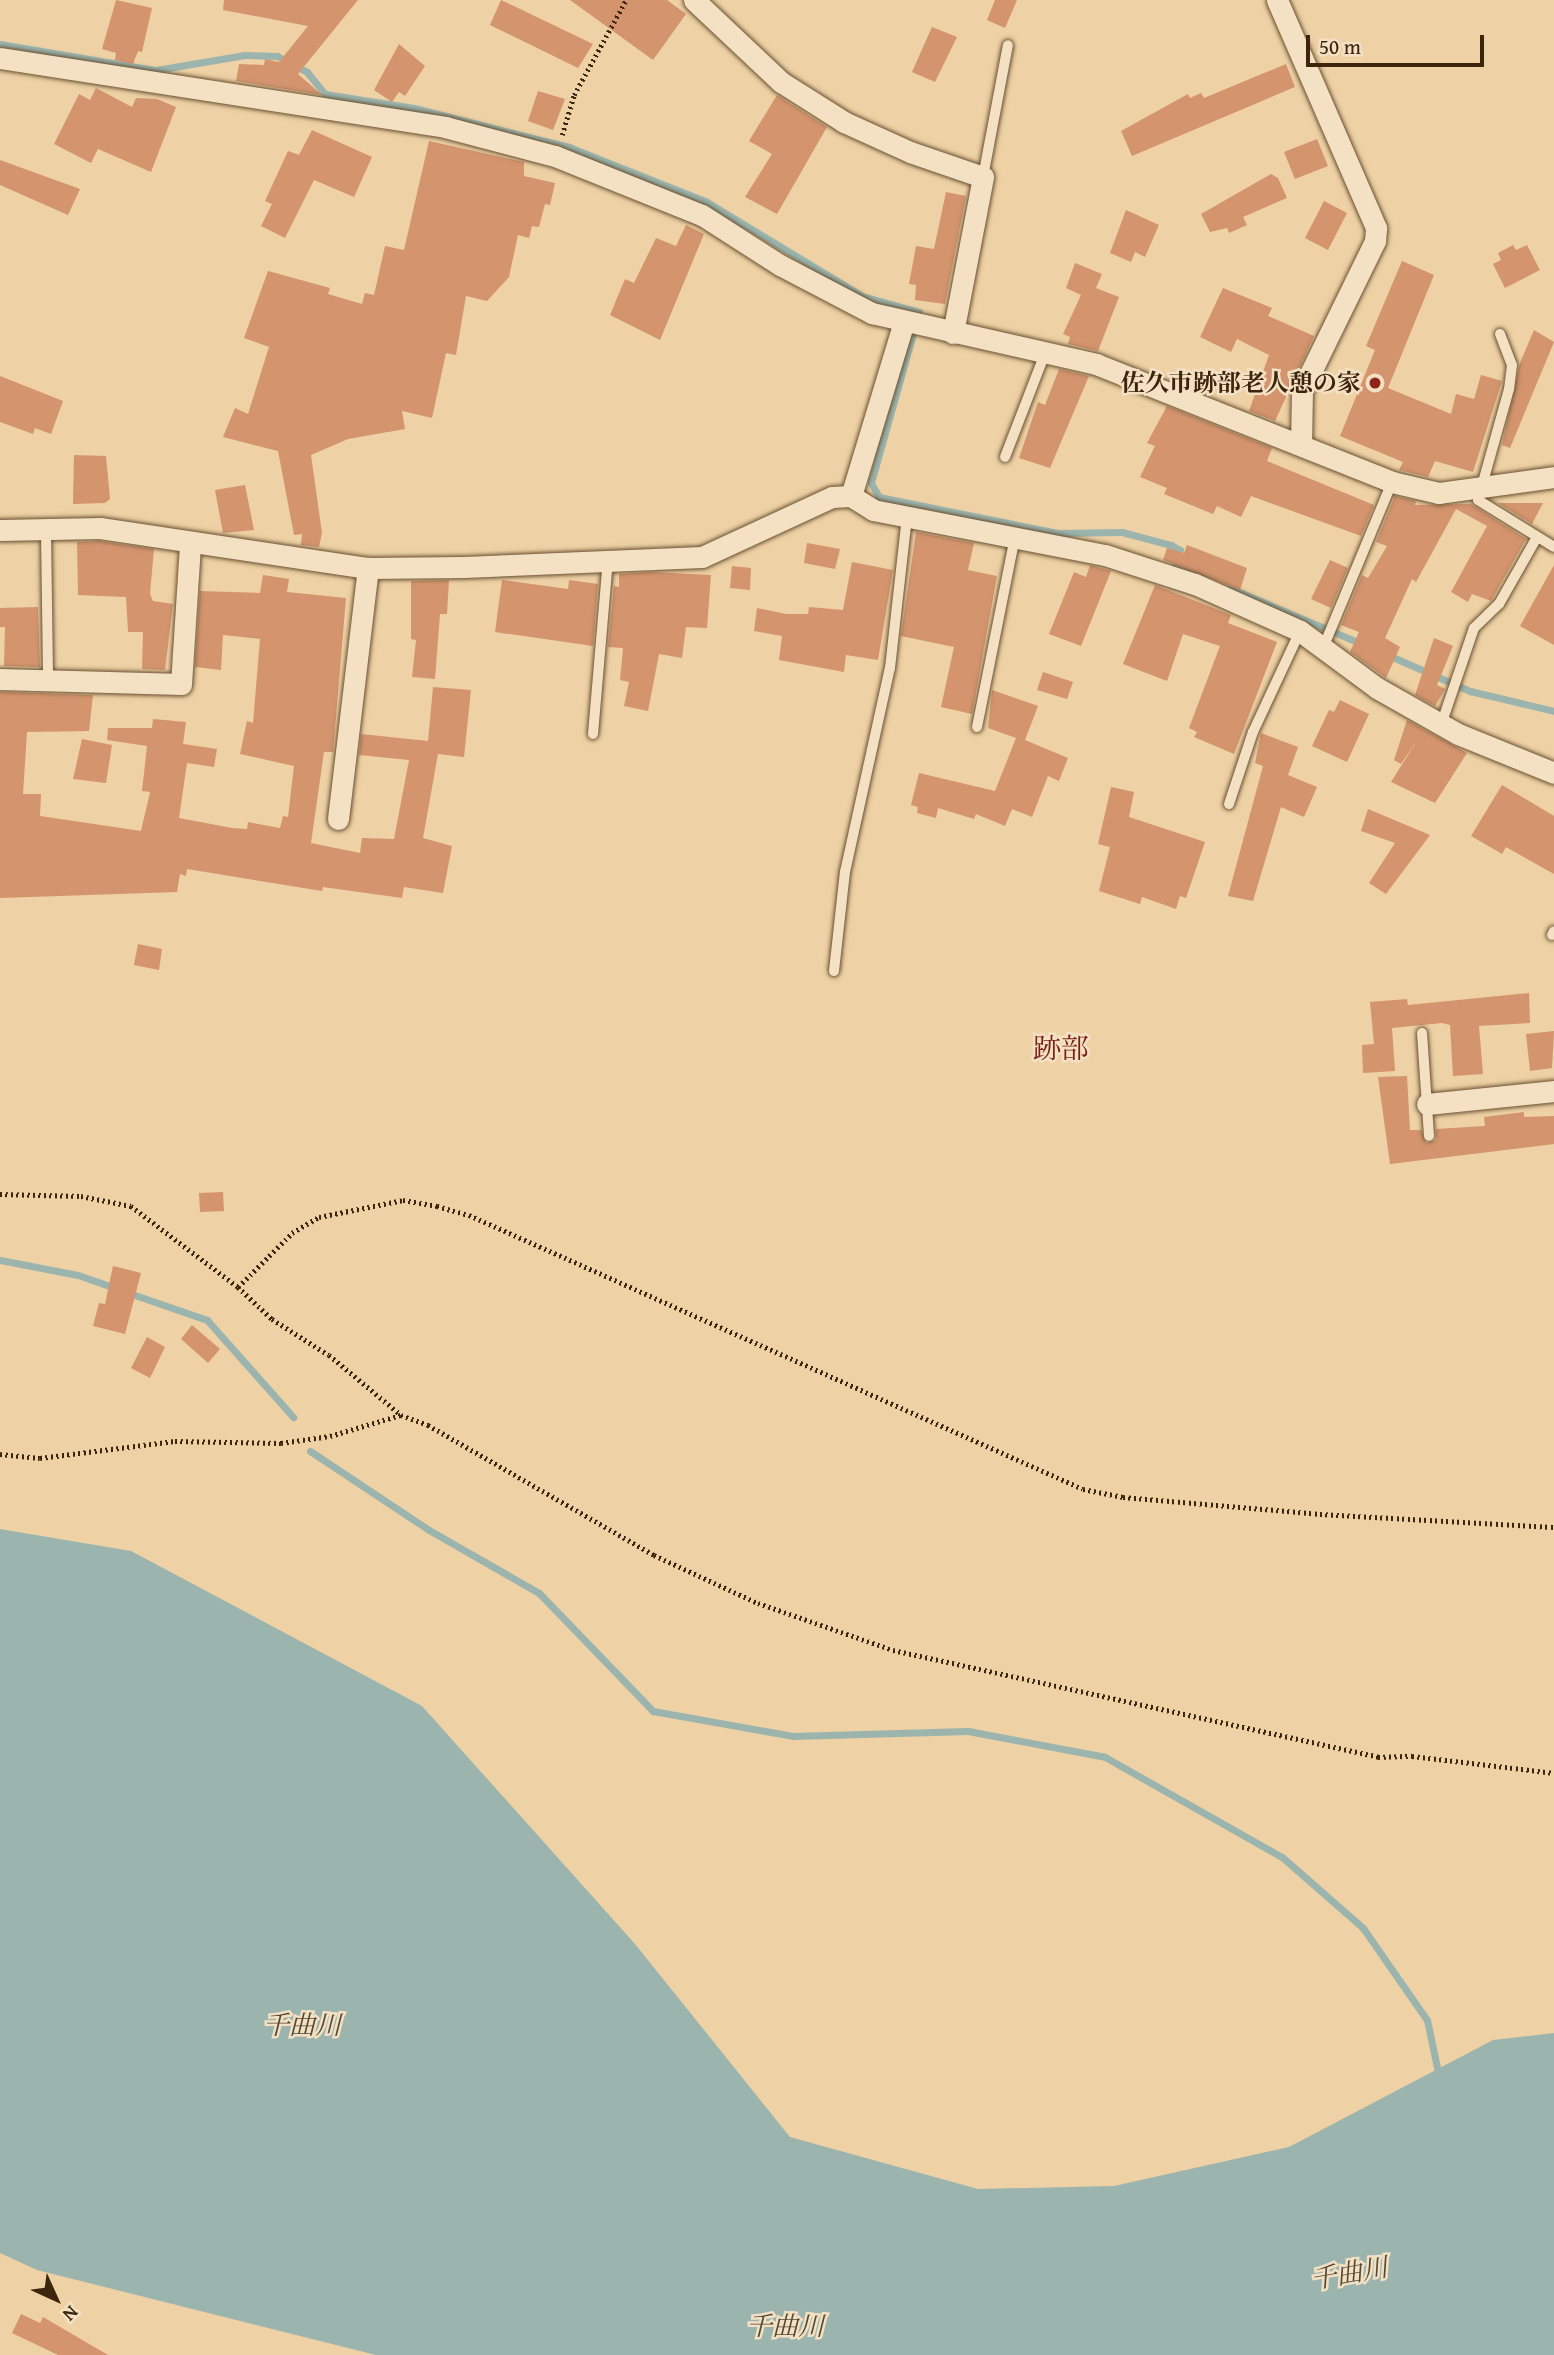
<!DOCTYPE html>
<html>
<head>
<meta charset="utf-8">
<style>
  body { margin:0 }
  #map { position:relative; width:1554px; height:2355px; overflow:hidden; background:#eed1a4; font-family:"Gentium Book Plus","Noto Serif JP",serif }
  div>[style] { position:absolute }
  .water>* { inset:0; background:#9bb5ae }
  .stream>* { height:7px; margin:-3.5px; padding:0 3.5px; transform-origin:3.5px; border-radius:3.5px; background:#9bb5ae }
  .building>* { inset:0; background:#d3946e }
  .path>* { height:4.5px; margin-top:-2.25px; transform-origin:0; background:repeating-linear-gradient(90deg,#3b250b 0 2px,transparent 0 5.5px) }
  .roads { filter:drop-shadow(0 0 2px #685031) drop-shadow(0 0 2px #685031) }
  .lane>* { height:10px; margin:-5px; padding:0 5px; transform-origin:5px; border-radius:5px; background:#f4e1c4 }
  .street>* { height:21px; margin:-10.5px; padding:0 10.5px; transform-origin:10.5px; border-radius:10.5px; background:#f4e1c4 }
  .dots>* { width:19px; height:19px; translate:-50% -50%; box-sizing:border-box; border:4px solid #f4e1c4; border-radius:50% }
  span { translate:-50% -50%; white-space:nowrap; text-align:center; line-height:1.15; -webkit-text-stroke:5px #f4e1c4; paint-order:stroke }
  .poi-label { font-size:24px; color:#3b250b; font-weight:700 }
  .right { translate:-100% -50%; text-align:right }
  .water-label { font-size:26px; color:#534934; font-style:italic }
  .quarter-label { font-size:28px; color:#7a1f14 }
  .north { position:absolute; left:21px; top:2264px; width:70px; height:70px; -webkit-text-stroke:5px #f4e1c4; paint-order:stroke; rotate:135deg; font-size:19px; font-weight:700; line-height:28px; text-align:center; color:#3b250b }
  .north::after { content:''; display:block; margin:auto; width:24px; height:32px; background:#3b250b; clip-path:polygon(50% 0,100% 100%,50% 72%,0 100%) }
  .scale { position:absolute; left:1306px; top:35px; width:178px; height:32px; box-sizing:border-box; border:4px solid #3b250b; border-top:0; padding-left:9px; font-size:21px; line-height:24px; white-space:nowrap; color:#3b250b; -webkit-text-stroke:5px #f4e1c4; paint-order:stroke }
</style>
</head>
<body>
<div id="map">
  <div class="water">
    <i style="clip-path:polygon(0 1529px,131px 1551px,422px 1706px,635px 1944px,790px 2137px,978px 2189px,1114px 2186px,1289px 2147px,1493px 2040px,1554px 2033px,1554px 2355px,376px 2355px,37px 2270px,0 2253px)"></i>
  </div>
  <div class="stream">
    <i style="left:0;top:44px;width:158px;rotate:9.5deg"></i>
    <i style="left:156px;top:70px;width:90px;rotate:-9.6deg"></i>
    <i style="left:245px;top:55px;width:32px;rotate:2deg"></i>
    <i style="left:277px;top:56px;width:34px;rotate:28deg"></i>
    <i style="left:307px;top:72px;width:28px;rotate:51deg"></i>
    <i style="left:325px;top:94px;width:90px;rotate:8.9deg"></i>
    <i style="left:414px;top:108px;width:160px;rotate:14.1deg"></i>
    <i style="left:569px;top:147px;width:149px;rotate:21.7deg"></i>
    <i style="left:707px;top:202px;width:181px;rotate:31.2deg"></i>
    <i style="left:862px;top:296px;width:59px;rotate:15.7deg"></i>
    <i style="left:919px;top:312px;width:178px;rotate:105.7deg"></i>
    <i style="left:871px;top:483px;width:16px;rotate:60deg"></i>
    <i style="left:879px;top:497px;width:182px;rotate:11.4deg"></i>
    <i style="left:1057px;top:533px;width:65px;rotate:-0.9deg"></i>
    <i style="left:1122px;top:532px;width:51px;rotate:14.9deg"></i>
    <i style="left:1171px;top:545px;width:10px;rotate:29deg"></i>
    <i style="left:1180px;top:550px;width:16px;rotate:108deg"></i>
    <i style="left:1175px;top:565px;width:26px;rotate:23deg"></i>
    <i style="left:1230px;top:588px;width:146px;rotate:23deg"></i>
    <i style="left:1388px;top:655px;width:90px;rotate:23.7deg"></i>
    <i style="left:1470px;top:691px;width:86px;rotate:13.4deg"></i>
    <i style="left:0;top:1260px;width:79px;rotate:10.9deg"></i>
    <i style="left:78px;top:1275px;width:42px;rotate:19.3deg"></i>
    <i style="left:129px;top:1293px;width:83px;rotate:19.1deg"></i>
    <i style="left:207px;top:1320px;width:130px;rotate:48.4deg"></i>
    <i style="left:310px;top:1451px;width:143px;rotate:33.6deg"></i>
    <i style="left:429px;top:1530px;width:127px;rotate:29.8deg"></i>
    <i style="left:539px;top:1593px;width:164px;rotate:46deg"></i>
    <i style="left:653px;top:1711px;width:142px;rotate:10.1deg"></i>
    <i style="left:793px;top:1736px;width:175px;rotate:-1.6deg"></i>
    <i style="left:968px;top:1731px;width:139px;rotate:10.7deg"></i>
    <i style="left:1105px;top:1757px;width:203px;rotate:29.5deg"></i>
    <i style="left:1282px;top:1857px;width:108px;rotate:41.2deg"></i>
    <i style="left:1363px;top:1928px;width:112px;rotate:55.2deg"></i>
    <i style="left:1427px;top:2020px;width:58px;rotate:78.1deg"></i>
  </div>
  <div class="building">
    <i style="clip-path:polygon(116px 0,152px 8px,142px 52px,138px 51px,133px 64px,115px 60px,116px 53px,102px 49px)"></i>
    <i style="clip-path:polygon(224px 0,358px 0,298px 74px,322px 95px,236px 81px,239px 64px,264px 65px,265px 59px,279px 62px,308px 26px,223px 10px)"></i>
    <i style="clip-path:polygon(501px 0,593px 44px,578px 68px,490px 25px)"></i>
    <i style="clip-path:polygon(570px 0,667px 0,686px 14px,653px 60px)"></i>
    <i style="clip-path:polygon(995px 0,1017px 0,1005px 28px,987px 20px)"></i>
    <i style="clip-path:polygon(932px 27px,957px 37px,935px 82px,912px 72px)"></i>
    <i style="clip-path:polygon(399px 44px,425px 66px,405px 96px,399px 92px,392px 102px,374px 90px)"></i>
    <i style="clip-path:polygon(1286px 64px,1295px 87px,1132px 156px,1121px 131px,1188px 94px,1190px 98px,1201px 93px,1204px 98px)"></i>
    <i style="clip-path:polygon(96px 88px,132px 107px,136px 98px,157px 99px,176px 107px,151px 172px,98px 149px,91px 163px,54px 144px,79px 94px,90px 100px)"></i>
    <i style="clip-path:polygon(538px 91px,565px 99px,553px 130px,528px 121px)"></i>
    <i style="clip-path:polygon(777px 95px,827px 127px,777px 214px,745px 197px,772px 154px,749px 141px)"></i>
    <i style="clip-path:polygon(312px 130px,372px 157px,354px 197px,314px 180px,285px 238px,261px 226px,272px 204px,265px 201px,288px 151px,299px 155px)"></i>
    <i style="clip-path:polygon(1317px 139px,1328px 166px,1295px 179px,1284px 152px)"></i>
    <i style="clip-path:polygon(429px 141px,524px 162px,524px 176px,555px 183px,550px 205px,545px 204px,539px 227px,532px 226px,529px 238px,518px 235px,509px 277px,487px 301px,466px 296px,456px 355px,446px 353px,432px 418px,402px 411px,405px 429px,348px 439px,311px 455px,322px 533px,319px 547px,301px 545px,302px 534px,294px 535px,278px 451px,223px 437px,235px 408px,248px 414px,269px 347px,244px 338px,268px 271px,330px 288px,328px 294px,362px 304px,365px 293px,374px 295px,385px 246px,404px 250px)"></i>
    <i style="clip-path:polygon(0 160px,80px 189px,68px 215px,0 185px)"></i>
    <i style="clip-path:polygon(1271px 174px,1278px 178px,1287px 198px,1243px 217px,1247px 225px,1229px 233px,1227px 228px,1210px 232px,1201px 214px)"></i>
    <i style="clip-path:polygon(946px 192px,966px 196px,945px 304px,915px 300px,916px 285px,909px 284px,916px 246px,934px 249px)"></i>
    <i style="clip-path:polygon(1324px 201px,1347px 213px,1328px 250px,1305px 238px)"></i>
    <i style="clip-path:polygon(1126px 210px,1159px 225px,1145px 257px,1135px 252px,1131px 262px,1110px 253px)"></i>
    <i style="clip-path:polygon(686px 225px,704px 234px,660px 340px,610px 315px,625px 279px,634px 283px,656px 238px,676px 246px)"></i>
    <i style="clip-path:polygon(1513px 245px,1516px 250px,1527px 245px,1540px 270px,1505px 288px,1493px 264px,1501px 260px,1498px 253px)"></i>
    <i style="clip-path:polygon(1402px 261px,1434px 275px,1388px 388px,1451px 414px,1456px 394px,1474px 399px,1481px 375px,1502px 381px,1473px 472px,1435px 461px,1428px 477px,1399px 470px,1403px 462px,1340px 436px,1375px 350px,1366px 346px)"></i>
    <i style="clip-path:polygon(1075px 263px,1102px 274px,1096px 288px,1119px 297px,1098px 351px,1068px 344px,1070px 337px,1063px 334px,1081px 295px,1066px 288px)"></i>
    <i style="clip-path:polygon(1223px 288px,1272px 308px,1268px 316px,1314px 336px,1275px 421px,1249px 411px,1269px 355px,1237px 339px,1231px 352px,1200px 337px)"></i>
    <i style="clip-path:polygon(1534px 330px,1554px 342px,1510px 448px,1502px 445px,1520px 363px)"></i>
    <i style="clip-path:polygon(1059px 369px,1089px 376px,1050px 468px,1019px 458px,1038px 402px,1045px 405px)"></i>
    <i style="clip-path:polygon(0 376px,63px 401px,51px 434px,35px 428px,33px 434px,0 422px)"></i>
    <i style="clip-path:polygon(1167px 406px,1272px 448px,1267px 461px,1374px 505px,1361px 536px,1251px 496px,1241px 517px,1217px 506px,1213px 514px,1164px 494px,1167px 488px,1140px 477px,1155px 446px,1147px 443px)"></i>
    <i style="clip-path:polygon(74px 455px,106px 456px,110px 499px,105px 503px,73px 504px)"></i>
    <i style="clip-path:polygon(245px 485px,254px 530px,223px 533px,215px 490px)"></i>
    <i style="clip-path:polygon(1395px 496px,1416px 501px,1415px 505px,1471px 504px,1526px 539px,1491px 601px,1472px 594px,1468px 602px,1451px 592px,1487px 526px,1456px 509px,1416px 582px,1412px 579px,1385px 638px,1400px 647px,1386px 678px,1350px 652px,1359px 632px,1341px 625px,1362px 575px,1368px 578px,1387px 546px,1376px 542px)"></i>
    <i style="clip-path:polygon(1498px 503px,1543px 503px,1532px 524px)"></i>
    <i style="clip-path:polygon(916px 532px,974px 543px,968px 570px,997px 576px,972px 714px,941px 707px,954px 647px,901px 636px)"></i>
    <i style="clip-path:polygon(99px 541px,154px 549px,150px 594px,153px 601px,173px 604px,165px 670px,142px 669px,143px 632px,128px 632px,126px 597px,78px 595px,77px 542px)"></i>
    <i style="clip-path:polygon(807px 543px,840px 549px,835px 569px,804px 563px)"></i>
    <i style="clip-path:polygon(1187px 545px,1247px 568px,1240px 590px,1163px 560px,1167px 548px,1184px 553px)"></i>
    <i style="clip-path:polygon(1330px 560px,1348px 568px,1331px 608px,1311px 599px)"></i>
    <i style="clip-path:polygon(852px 562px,893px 570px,878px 660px,846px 655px,844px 672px,779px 660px,782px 636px,754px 631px,757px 608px,786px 614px,808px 614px,809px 607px,843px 610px)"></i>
    <i style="clip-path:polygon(1090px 565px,1111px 571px,1081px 646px,1049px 634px,1074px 572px,1086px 577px)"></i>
    <i style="clip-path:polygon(1554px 565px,1554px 645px,1520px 626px)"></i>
    <i style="clip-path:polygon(732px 566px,751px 568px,750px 590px,730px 588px)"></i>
    <i style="clip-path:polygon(650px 572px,711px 575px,707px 628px,686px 627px,682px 658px,659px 654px,648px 711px,624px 706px,629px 682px,620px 680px,623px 648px,608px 647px,614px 586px,619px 587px,619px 574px)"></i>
    <i style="clip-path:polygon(263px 575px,289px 579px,287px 592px,346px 598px,333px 752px,324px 752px,311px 843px,360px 853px,362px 838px,394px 839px,409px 760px,359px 755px,361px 734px,428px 741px,433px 687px,471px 690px,464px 757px,438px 754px,423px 838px,452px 846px,443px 893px,404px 887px,402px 898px,323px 887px,322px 891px,187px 869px,186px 876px,180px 874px,177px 892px,0 898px,0 692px,93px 695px,89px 731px,27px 732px,23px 794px,41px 794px,40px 816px,141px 831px,150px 792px,142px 791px,147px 746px,107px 740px,108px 728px,152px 728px,153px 719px,186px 722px,183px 744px,217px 749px,214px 767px,187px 763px,179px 818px,232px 828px,247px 829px,248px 822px,280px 828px,283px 816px,288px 817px,294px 766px,240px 754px,247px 721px,253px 723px,260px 639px,223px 635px,221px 670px,195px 667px,200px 591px,260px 593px)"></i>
    <i style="clip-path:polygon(449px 580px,447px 614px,440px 614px,435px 679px,412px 677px,416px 640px,411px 639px,411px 581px)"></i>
    <i style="clip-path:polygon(502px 580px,568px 589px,569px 580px,598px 584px,593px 646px,495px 632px)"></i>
    <i style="clip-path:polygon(1155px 585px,1231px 615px,1228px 623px,1277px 642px,1234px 754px,1194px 737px,1197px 732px,1189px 728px,1220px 646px,1183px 634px,1167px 681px,1123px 664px)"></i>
    <i style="clip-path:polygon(38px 607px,40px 667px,4px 666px,5px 627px,0 627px,0 608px)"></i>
    <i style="clip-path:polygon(1434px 638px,1453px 646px,1437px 685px,1445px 689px,1435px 706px,1415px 695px)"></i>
    <i style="clip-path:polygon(1043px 672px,1073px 682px,1067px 699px,1037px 690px)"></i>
    <i style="clip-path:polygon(992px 690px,1038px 706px,1025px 740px,1068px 758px,1059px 781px,1048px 776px,1032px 817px,1012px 809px,1005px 826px,976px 814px,974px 819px,938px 808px,936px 818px,917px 813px,918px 807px,911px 805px,919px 773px,995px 791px,1016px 738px,988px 728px)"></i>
    <i style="clip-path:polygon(1340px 700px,1369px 714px,1347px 762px,1312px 746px,1329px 710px,1334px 712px)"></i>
    <i style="clip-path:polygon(1407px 720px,1467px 753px,1435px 803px,1391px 782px,1418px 739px,1401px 764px,1394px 760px)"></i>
    <i style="clip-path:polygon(1261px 733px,1298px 747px,1288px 775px,1317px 787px,1304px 817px,1281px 807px,1253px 901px,1228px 896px,1263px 766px,1255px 763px)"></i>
    <i style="clip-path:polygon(82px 739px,112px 745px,106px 783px,73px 779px)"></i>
    <i style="clip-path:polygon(1502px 785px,1554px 816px,1554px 874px,1506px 847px,1502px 854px,1471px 836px)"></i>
    <i style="clip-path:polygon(1111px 787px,1134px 792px,1129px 817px,1205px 842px,1186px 898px,1180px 896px,1176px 909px,1142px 897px,1140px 904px,1099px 891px,1110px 847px,1098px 844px)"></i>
    <i style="clip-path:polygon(1368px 809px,1430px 835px,1386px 894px,1369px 883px,1395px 843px,1361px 831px)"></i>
    <i style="clip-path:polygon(138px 944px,162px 949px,159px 970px,134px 965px)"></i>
    <i style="clip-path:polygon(1529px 993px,1530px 1023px,1479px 1026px,1483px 1074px,1453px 1076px,1450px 1025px,1442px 1023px,1392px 1028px,1395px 1071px,1363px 1073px,1362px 1045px,1374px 1044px,1370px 1002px,1407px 999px,1408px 1005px)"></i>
    <i style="clip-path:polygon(1554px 1031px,1552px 1068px,1530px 1071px,1526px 1034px)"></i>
    <i style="clip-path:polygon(1407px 1076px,1410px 1130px,1421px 1130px,1426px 1143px,1436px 1140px,1436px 1129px,1485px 1126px,1484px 1117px,1524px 1112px,1524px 1117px,1554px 1116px,1554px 1144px,1390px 1164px,1378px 1077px)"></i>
    <i style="clip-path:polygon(223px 1192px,224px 1211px,200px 1212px,199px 1193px)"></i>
    <i style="clip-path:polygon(113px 1266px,141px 1273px,125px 1334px,93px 1326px,99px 1303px,105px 1304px)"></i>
    <i style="clip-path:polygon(192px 1325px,220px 1349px,208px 1363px,181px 1339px)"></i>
    <i style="clip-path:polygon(147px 1337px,165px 1347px,150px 1378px,131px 1368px)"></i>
    <i style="clip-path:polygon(21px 2314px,40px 2323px,43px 2317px,108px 2355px,58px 2355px,12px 2333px)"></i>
  </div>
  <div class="path">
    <i style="left:562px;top:135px;width:42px;rotate:-73.3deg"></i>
    <i style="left:574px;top:95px;width:108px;rotate:-61.3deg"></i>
    <i style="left:0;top:1194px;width:81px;rotate:1.4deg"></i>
    <i style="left:81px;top:1196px;width:51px;rotate:11.3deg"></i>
    <i style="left:131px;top:1206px;width:134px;rotate:37.1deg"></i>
    <i style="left:238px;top:1287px;width:76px;rotate:-45deg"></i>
    <i style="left:292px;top:1233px;width:31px;rotate:-31deg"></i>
    <i style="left:319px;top:1217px;width:86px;rotate:-11.4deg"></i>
    <i style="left:403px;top:1200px;width:35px;rotate:10deg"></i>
    <i style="left:437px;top:1206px;width:33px;rotate:16deg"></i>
    <i style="left:469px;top:1215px;width:672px;rotate:24.05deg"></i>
    <i style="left:1083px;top:1489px;width:41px;rotate:11.3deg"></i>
    <i style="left:1123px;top:1497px;width:198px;rotate:4.9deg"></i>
    <i style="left:1320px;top:1514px;width:234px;rotate:3.2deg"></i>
    <i style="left:238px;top:1287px;width:47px;rotate:43.3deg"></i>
    <i style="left:272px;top:1319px;width:67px;rotate:32.3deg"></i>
    <i style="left:329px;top:1355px;width:92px;rotate:39.7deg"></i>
    <i style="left:0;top:1454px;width:40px;rotate:5.7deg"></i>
    <i style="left:40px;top:1458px;width:136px;rotate:-7.2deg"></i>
    <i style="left:175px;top:1441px;width:106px;rotate:1.1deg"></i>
    <i style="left:281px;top:1443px;width:49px;rotate:-8.1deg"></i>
    <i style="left:330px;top:1436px;width:74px;rotate:-16.5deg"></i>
    <i style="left:401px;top:1415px;width:29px;rotate:20deg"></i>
    <i style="left:428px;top:1425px;width:261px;rotate:29.9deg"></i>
    <i style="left:654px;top:1555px;width:115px;rotate:24.8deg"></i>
    <i style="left:758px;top:1603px;width:143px;rotate:19.2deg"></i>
    <i style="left:893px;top:1650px;width:497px;rotate:12.4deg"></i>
    <i style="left:1378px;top:1757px;width:34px;rotate:-2deg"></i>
    <i style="left:1412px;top:1756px;width:143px;rotate:6.8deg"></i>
  </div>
  <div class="roads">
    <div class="lane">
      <i style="left:983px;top:177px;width:134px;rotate:-79.3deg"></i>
      <i style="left:1500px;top:334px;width:33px;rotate:69deg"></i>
      <i style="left:1512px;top:365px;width:24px;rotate:97deg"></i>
      <i style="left:1509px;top:389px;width:115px;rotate:105.6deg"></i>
      <i style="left:1478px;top:500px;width:89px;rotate:31.7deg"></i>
      <i style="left:1005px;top:457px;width:114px;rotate:-68.9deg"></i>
      <i style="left:46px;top:531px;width:150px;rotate:89.2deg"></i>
      <i style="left:1323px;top:648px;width:180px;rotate:-67.4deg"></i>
      <i style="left:1441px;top:725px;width:102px;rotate:-71.2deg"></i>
      <i style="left:1474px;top:628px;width:35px;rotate:-44deg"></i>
      <i style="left:1499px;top:604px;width:77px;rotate:-60.4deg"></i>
      <i style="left:977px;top:727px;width:195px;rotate:-78.7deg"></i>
      <i style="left:593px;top:734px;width:177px;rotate:-85.1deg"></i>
      <i style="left:1229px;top:804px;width:76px;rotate:-71.6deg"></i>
      <i style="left:1253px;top:732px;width:111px;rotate:-65deg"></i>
      <i style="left:1552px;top:935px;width:4px;rotate:-63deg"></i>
      <i style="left:834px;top:971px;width:100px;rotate:-83.7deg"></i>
      <i style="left:845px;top:872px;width:209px;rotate:-77.6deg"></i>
      <i style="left:890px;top:668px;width:153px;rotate:-83.6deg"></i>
      <i style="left:1422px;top:1033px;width:103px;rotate:86.1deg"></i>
    </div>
    <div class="street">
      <i style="left:694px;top:0;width:120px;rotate:43.3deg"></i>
      <i style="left:781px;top:82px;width:75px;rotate:32.4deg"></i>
      <i style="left:844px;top:122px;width:72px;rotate:24.4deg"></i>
      <i style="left:910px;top:152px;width:77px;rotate:18.9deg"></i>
      <i style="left:983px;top:177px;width:159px;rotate:100.9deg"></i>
      <i style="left:1277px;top:0;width:249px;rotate:66.5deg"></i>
      <i style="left:1376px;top:228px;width:13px;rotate:94deg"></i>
      <i style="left:1375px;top:241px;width:166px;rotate:116.1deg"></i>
      <i style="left:1302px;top:390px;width:55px;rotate:91deg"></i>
      <i style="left:0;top:58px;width:450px;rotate:8.8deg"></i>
      <i style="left:445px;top:127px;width:114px;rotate:14.8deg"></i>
      <i style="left:555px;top:156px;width:158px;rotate:21.9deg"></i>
      <i style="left:702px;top:215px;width:93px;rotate:32.7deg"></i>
      <i style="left:780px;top:265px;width:104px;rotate:27.6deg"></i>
      <i style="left:872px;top:313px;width:230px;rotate:12.8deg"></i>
      <i style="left:1096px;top:364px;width:319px;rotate:21.7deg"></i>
      <i style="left:1392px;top:482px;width:48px;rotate:13.2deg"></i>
      <i style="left:1439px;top:493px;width:116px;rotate:-7.9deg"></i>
      <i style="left:851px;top:496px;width:182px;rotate:-73.1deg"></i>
      <i style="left:0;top:530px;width:100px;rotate:-1.1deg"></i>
      <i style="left:100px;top:528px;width:271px;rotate:8.5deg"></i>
      <i style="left:368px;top:568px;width:96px;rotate:-0.6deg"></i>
      <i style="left:464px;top:567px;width:238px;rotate:-2.4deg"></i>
      <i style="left:702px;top:557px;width:143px;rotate:-24.8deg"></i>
      <i style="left:832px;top:497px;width:19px;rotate:-3deg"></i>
      <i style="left:851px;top:496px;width:26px;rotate:32deg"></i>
      <i style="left:873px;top:510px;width:236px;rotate:11deg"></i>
      <i style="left:1105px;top:555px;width:95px;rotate:17.9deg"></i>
      <i style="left:1195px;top:584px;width:115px;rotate:24.1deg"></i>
      <i style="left:1300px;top:631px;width:96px;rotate:36.5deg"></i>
      <i style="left:1377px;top:688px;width:93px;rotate:29.6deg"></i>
      <i style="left:1458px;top:734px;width:104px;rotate:22.1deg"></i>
      <i style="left:0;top:679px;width:181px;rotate:1.6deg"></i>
      <i style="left:181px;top:684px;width:140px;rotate:-86.3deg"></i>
      <i style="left:338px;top:819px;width:253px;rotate:-83.2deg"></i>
      <i style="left:1427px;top:1104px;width:128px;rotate:-5.8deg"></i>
    </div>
  </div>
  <div class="dots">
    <i style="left:1375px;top:383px;background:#8f2418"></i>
  </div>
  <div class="poi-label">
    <span class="right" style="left:1361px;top:383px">佐久市跡部老人憩の家</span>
  </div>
  <div class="water-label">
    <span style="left:302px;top:2025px">千曲川</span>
    <span style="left:1349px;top:2273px;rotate:-10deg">千曲川</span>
    <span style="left:785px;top:2326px">千曲川</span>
  </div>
  <div class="quarter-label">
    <span style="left:1061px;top:1048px">跡部</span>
  </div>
  <div class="north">N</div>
  <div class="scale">50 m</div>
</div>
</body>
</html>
